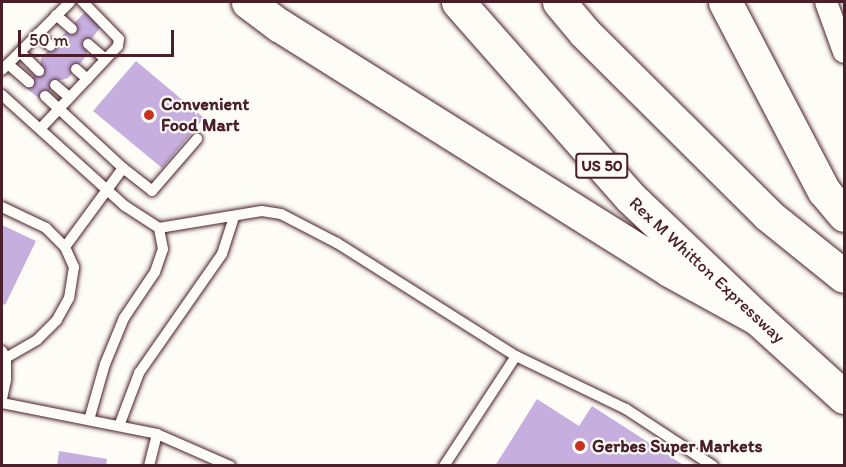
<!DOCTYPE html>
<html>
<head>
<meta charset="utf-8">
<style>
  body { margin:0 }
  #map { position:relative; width:846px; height:467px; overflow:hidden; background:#fdfcf7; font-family:Itim,sans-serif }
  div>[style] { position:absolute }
  .building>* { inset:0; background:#c6afde }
  .roads { filter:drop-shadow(0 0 2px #4a1f2b) drop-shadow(0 0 2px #4a1f2b) }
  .service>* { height:10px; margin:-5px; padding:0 5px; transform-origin:5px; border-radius:5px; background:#fdfcf7 }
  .minor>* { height:22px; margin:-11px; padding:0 11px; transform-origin:11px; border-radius:11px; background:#fdfcf7 }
  .trunk>* { height:33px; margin:-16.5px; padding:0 16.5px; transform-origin:16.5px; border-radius:16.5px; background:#fdfcf7 }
  .motorway>* { height:33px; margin:-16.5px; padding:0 16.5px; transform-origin:16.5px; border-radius:16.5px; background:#fdfcf7 }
  .dots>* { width:16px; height:16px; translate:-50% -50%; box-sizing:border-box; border:3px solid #fdfcf7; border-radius:50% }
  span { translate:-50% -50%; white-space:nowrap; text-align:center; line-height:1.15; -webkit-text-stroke:4.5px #fdfcf7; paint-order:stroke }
  .shield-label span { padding:2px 4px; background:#fdfcf7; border:2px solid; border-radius:4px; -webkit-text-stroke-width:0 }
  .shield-label { font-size:16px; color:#4a1f2b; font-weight:700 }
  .poi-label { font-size:18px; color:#4a1f2b; font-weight:700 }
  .left { translate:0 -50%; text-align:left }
  .street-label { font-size:18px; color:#4a1f2b }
  .frame { position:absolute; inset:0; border:3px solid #4a1f2b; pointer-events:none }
  .scale { position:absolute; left:18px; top:30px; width:156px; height:27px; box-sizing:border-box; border:3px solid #4a1f2b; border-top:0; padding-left:8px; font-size:18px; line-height:21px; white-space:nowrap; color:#4a1f2b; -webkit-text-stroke:4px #fdfcf7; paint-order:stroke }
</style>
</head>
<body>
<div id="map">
  <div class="building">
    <i style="clip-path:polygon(85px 12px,102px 25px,87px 45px,87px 55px,68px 78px,58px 81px,41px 100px,25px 87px,40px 69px,41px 58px)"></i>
    <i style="clip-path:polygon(136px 61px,204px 118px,162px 168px,93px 111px)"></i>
    <i style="clip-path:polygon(2px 225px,36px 241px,5px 305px,2px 303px)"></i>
    <i style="clip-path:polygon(537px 399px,579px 426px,592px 406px,685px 466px,495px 466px)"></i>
    <i style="clip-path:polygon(59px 451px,107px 459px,106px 466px,57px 466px)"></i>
  </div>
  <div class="roads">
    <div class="service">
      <i style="left:56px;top:15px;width:21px;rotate:41deg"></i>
      <i style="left:37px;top:34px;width:18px;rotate:41deg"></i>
      <i style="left:88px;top:44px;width:23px;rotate:41deg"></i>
      <i style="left:20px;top:52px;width:27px;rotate:45deg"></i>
      <i style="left:8px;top:64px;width:28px;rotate:41deg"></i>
      <i style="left:76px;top:69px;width:15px;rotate:42deg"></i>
      <i style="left:2px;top:70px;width:96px;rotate:-45deg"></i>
      <i style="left:55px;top:85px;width:18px;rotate:41deg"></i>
      <i style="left:2px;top:95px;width:166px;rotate:42.1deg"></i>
      <i style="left:125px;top:206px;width:40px;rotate:32.9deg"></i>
      <i style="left:159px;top:228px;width:104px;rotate:-9.4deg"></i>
      <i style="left:262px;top:211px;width:19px;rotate:9deg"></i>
      <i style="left:281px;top:214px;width:63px;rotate:27.4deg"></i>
      <i style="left:337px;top:243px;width:212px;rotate:32.3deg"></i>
      <i style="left:45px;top:96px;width:106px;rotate:42.7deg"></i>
      <i style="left:123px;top:168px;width:98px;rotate:126.3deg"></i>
      <i style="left:41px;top:128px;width:112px;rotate:-46.8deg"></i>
      <i style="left:118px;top:46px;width:7px;rotate:-82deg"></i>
      <i style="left:119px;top:39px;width:52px;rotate:-134.2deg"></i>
      <i style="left:123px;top:168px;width:37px;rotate:38deg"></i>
      <i style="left:152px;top:191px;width:69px;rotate:-49.1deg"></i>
      <i style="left:2px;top:207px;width:49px;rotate:25.5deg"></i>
      <i style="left:46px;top:228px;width:27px;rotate:45deg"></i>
      <i style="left:65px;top:247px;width:22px;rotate:66deg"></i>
      <i style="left:74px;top:267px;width:31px;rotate:99deg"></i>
      <i style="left:69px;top:298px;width:25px;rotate:119deg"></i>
      <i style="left:57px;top:320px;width:28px;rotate:135deg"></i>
      <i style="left:37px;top:340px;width:36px;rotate:150deg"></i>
      <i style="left:2px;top:351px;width:8px;rotate:60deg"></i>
      <i style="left:6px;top:358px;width:22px;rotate:90deg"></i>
      <i style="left:6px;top:380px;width:19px;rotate:102deg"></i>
      <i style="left:2px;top:403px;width:158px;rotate:11.3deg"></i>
      <i style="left:157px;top:434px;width:80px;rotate:23.7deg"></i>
      <i style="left:89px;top:420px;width:58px;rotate:-74.1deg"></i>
      <i style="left:105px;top:364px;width:50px;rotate:-67.6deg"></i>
      <i style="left:124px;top:318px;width:55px;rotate:-56deg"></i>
      <i style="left:155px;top:272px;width:24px;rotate:-71deg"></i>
      <i style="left:163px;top:249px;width:21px;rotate:-101deg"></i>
      <i style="left:119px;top:426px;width:57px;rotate:-69.3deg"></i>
      <i style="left:139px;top:373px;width:145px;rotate:-55.1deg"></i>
      <i style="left:222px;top:254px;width:40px;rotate:-72deg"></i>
      <i style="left:149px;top:466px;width:33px;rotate:-76deg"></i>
      <i style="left:444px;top:466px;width:131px;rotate:-56.8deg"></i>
      <i style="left:516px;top:356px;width:122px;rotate:25.7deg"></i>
      <i style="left:626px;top:409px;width:104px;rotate:33.2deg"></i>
    </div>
    <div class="minor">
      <i style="left:826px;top:2px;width:53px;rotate:70.2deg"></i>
    </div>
    <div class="trunk">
      <i style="left:248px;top:2px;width:39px;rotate:37deg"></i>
      <i style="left:279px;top:25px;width:461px;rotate:32.1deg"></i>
      <i style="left:669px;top:270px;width:102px;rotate:28.8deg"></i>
      <i style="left:758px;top:319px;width:116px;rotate:42.2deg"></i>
      <i style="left:725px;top:2px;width:213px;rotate:62.4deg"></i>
      <i style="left:824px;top:191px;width:31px;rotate:50deg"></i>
    </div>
    <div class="motorway">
      <i style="left:458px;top:2px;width:261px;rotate:48.6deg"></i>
      <i style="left:631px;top:198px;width:175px;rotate:43.6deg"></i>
      <i style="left:559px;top:2px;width:39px;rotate:50deg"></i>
      <i style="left:584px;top:32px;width:260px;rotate:44.8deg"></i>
      <i style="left:768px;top:215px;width:97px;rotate:38.8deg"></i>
    </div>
  </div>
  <div class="dots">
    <i style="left:149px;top:115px;background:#c8321e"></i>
    <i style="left:580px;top:446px;background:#c8321e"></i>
  </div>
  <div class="shield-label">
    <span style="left:602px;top:166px">US 50</span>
  </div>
  <div class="poi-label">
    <span class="left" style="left:161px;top:115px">Convenient<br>Food Mart</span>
    <span class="left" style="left:592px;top:446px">Gerbes Super Markets</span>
  </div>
  <div class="street-label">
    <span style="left:707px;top:270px;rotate:43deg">Rex M Whitton Expressway</span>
  </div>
  <div class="frame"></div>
  <div class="scale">50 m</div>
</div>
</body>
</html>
